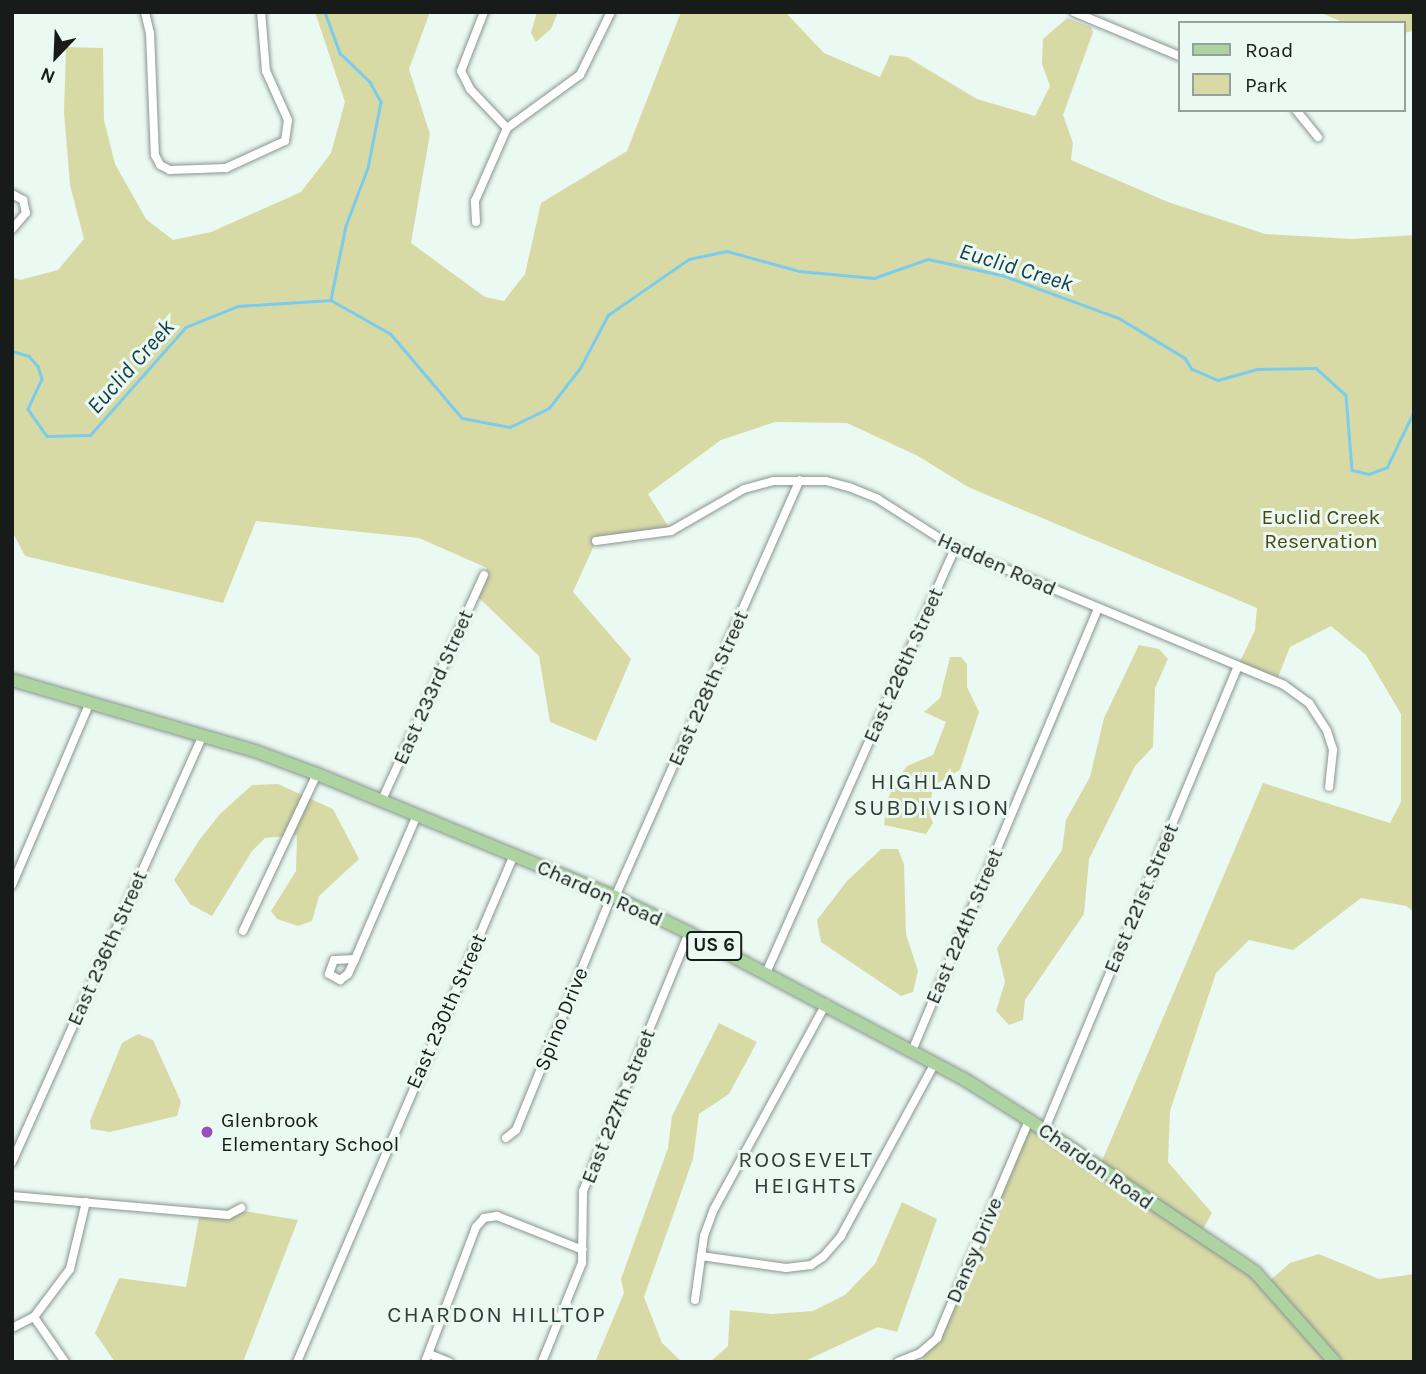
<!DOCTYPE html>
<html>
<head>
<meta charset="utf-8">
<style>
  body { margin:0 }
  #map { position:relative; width:1426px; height:1374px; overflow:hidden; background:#ebf9f3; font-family:Karla,sans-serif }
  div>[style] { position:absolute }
  .green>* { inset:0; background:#d8daa6 }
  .stream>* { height:2.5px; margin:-1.25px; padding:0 1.25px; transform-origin:1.25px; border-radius:1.25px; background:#7bccec }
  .roads { filter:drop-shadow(0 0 2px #899590) drop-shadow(0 0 2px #899590) }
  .street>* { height:8px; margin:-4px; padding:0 4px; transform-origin:4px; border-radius:4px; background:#fff }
  .primary>* { height:12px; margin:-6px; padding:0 6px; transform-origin:6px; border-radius:6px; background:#add4a0 }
  .dots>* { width:19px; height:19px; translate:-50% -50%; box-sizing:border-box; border:4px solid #ebf9f3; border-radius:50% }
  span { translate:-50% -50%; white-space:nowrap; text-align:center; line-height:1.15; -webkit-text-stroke:6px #ebf9f3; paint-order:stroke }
  .shield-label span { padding:2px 5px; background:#ebf9f3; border:2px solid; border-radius:5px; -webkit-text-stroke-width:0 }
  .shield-label { font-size:19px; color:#171c1a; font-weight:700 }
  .park-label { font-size:21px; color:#484812 }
  .street-label { font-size:21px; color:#171c1a }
  .poi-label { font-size:21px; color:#171c1a }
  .left { translate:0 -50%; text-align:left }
  .water-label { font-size:23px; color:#163c4a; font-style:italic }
  .neighbourhood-label { font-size:23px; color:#323d38; letter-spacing:2px }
  .frame { position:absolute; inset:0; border:14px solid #171c1a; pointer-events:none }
  .legend { position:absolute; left:1178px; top:21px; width:228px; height:91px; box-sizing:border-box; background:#ebf9f3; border:2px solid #96a19c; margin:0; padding:9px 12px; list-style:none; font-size:21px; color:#171c1a }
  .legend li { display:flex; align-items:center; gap:14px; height:35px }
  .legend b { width:35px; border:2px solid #96a19c }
  .north { position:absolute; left:21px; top:21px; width:70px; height:70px; -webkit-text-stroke:5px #ebf9f3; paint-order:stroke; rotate:203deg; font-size:19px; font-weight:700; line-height:28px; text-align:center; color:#171c1a }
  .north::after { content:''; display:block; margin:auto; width:24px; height:32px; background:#171c1a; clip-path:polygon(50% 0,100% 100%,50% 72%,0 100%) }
</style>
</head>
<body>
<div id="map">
  <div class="green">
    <i style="clip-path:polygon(315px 12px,430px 12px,409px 69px,430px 134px,411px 243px,485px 297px,504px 301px,525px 274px,541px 203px,627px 151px,681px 12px,785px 12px,824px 53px,880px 77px,890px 55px,907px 57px,977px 99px,1035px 116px,1050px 86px,1042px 64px,1043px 39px,1067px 18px,1091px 27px,1093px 32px,1063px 115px,1073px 143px,1071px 160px,1168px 202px,1265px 234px,1352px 239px,1414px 235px,1414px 912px,1406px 906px,1361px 898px,1293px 950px,1249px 940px,1216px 973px,1170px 1111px,1168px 1162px,1212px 1213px,1199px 1236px,1267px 1283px,1290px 1263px,1319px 1254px,1379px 1279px,1414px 1274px,1414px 1362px,924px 1362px,920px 1353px,937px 1338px,1029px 1120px,1099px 1168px,1263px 783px,1390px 823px,1401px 802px,1401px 714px,1366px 655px,1331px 626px,1290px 647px,1276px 682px,1238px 666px,1255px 630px,1257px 608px,968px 487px,918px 456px,847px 423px,775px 422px,721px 440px,648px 494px,671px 531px,596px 541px,573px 592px,631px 659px,596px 741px,550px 722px,539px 656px,475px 594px,487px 568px,419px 538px,256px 521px,223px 603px,25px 556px,12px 531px,12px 277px,20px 280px,58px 270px,84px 239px,70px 185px,64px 112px,66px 47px,103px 48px,104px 120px,115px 164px,146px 219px,173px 240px,211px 232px,301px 192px,331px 153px,345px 102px)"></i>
    <i style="clip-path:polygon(537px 12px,558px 12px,551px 29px,536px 42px,531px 33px)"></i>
    <i style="clip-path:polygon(1319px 12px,1414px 12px,1414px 31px,1403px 33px,1403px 23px,1345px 23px)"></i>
    <i style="clip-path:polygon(1139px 645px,1159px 649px,1168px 659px,1155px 688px,1153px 747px,1135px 766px,1089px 859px,1084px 914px,1025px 1000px,1023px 1020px,1009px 1025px,996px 1011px,1005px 982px,997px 948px,1062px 850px,1066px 820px,1090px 777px,1104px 718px)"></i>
    <i style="clip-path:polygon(950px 657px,961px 657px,967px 664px,967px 687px,979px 712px,960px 770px,933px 786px,929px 813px,933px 823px,926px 834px,884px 825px,887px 800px,898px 778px,907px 766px,933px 755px,946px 722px,924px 712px,940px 698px)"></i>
    <i style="clip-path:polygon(278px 784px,333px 809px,359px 859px,319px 896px,312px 921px,298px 926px,277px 919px,271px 911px,296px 871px,297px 835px,265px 838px,252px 851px,212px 916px,190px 904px,174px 880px,200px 839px,220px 814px,252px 785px)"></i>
    <i style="clip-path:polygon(881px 849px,898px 849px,904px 864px,906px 934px,918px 971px,913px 992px,901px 996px,821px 942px,817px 920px,847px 881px)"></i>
    <i style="clip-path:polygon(719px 1023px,757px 1042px,729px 1094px,699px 1114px,693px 1159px,644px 1297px,662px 1343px,682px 1362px,595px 1362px,624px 1293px,621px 1279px,668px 1148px,672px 1116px)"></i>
    <i style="clip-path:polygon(138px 1034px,153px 1040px,181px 1102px,177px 1116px,110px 1132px,91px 1129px,90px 1121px,122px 1043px)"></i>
    <i style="clip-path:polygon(902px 1202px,937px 1219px,897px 1332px,878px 1327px,803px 1362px,710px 1362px,728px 1346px,730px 1310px,772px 1314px,813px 1311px,845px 1295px,875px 1264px)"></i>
    <i style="clip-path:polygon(238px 1210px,298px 1220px,243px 1362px,115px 1362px,95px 1333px,119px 1278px,186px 1287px,200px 1213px,228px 1215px)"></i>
  </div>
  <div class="stream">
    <i style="left:325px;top:12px;width:44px;rotate:69.9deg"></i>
    <i style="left:340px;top:53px;width:42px;rotate:44deg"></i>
    <i style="left:370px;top:82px;width:23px;rotate:61deg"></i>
    <i style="left:381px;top:102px;width:67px;rotate:101.1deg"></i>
    <i style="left:368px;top:168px;width:62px;rotate:110.8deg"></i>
    <i style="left:346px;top:226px;width:76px;rotate:101.5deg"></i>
    <i style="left:12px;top:351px;width:18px;rotate:16deg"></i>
    <i style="left:29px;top:356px;width:13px;rotate:48deg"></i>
    <i style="left:38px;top:366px;width:14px;rotate:73deg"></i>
    <i style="left:42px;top:379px;width:33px;rotate:115deg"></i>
    <i style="left:28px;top:409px;width:33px;rotate:55deg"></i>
    <i style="left:47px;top:436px;width:43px;rotate:-1.3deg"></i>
    <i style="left:90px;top:435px;width:144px;rotate:-48.4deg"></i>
    <i style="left:186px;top:327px;width:56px;rotate:-22deg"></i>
    <i style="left:238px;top:306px;width:93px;rotate:-3.7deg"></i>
    <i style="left:331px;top:300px;width:69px;rotate:29.5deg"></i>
    <i style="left:391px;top:334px;width:110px;rotate:49.8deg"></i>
    <i style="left:462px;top:418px;width:49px;rotate:10.6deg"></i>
    <i style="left:510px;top:427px;width:43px;rotate:-26deg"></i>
    <i style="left:549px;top:408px;width:51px;rotate:-52.2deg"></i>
    <i style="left:580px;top:368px;width:60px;rotate:-62.2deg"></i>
    <i style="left:608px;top:315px;width:98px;rotate:-34.7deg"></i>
    <i style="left:689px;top:259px;width:39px;rotate:-12deg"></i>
    <i style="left:727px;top:251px;width:75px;rotate:15.5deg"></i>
    <i style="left:799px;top:271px;width:75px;rotate:5.3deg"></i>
    <i style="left:874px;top:278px;width:57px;rotate:-19.4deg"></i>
    <i style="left:928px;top:259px;width:76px;rotate:12.2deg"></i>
    <i style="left:1002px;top:275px;width:125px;rotate:20.2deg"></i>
    <i style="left:1119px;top:318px;width:77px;rotate:31.2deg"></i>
    <i style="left:1185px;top:358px;width:13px;rotate:58deg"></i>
    <i style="left:1192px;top:369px;width:28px;rotate:23deg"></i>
    <i style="left:1218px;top:380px;width:41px;rotate:-15.8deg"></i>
    <i style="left:1257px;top:369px;width:59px;rotate:-1deg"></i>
    <i style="left:1316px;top:368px;width:40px;rotate:42deg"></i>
    <i style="left:1346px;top:395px;width:75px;rotate:85.4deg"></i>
    <i style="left:1352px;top:470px;width:17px;rotate:13deg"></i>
    <i style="left:1369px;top:474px;width:19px;rotate:-21deg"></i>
    <i style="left:1387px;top:467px;width:62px;rotate:-64.3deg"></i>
  </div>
  <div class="roads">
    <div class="street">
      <i style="left:145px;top:12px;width:22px;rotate:77deg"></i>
      <i style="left:150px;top:33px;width:122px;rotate:87.7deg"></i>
      <i style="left:155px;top:155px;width:11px;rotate:63deg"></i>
      <i style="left:160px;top:165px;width:11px;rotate:27deg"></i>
      <i style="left:170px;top:170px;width:56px;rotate:-2deg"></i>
      <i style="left:226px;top:168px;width:65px;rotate:-24.6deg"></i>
      <i style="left:285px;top:141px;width:21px;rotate:-82deg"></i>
      <i style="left:288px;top:120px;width:54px;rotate:-114.2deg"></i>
      <i style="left:266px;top:71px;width:59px;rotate:-94.8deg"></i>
      <i style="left:484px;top:12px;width:63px;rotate:111.3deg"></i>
      <i style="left:461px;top:71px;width:20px;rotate:63deg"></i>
      <i style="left:470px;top:89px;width:54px;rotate:46.5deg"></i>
      <i style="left:1074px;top:12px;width:114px;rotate:22.7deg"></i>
      <i style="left:1296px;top:110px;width:35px;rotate:51deg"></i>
      <i style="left:12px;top:194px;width:13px;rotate:29deg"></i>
      <i style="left:23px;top:200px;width:13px;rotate:77deg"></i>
      <i style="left:26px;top:213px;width:21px;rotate:131deg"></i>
      <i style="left:476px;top:222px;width:21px;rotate:-93deg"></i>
      <i style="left:475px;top:201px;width:80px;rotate:-66.3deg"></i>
      <i style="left:507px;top:128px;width:90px;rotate:-36deg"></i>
      <i style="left:580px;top:75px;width:70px;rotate:-63.8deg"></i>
      <i style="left:596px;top:541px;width:76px;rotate:-7.6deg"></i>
      <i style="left:671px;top:531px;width:84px;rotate:-29.9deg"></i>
      <i style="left:744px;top:489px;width:31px;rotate:-15deg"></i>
      <i style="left:774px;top:481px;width:52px"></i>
      <i style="left:826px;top:481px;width:24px;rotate:15deg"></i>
      <i style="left:849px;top:487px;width:31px;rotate:22deg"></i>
      <i style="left:878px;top:499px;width:91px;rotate:32.5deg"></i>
      <i style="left:955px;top:548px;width:356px;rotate:22.6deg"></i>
      <i style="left:1284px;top:685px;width:31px;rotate:36deg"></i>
      <i style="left:1309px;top:703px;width:33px;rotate:57deg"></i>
      <i style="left:1327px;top:731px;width:20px;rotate:72deg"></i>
      <i style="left:1333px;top:750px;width:37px;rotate:96deg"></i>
      <i style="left:382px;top:800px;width:247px;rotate:-65.6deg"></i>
      <i style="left:12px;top:885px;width:199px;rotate:-66.9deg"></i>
      <i style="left:615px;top:897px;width:456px;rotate:-66.1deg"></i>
      <i style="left:243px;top:931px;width:174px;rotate:-64.8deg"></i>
      <i style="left:355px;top:959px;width:21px;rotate:177deg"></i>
      <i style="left:334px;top:960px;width:15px;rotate:110deg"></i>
      <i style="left:329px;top:974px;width:13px;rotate:29deg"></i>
      <i style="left:340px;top:980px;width:10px;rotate:-37deg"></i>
      <i style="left:348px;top:974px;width:17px;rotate:-65deg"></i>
      <i style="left:355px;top:959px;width:157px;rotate:-66.7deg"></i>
      <i style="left:766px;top:973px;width:465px;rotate:-66deg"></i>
      <i style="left:912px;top:1051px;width:480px;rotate:-67.2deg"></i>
      <i style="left:1044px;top:1131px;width:504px;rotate:-67.35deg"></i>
      <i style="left:506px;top:1138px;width:13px;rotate:-39deg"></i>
      <i style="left:516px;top:1130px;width:254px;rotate:-67.8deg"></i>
      <i style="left:12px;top:1162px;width:467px;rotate:-65.9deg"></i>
      <i style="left:12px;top:1196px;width:217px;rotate:5deg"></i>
      <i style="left:228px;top:1215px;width:15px;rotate:-28deg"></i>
      <i style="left:701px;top:1256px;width:86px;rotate:8deg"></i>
      <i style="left:786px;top:1268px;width:25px;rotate:-7deg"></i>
      <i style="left:811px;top:1265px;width:14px;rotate:-34deg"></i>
      <i style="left:823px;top:1257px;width:28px;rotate:-49deg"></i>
      <i style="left:841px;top:1236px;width:197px;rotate:-61.5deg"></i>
      <i style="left:695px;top:1300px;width:65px;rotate:-82deg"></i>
      <i style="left:704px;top:1236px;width:29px;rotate:-70deg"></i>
      <i style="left:714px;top:1209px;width:234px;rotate:-61.4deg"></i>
      <i style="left:34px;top:1317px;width:55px;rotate:55.4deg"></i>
      <i style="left:12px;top:1328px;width:25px;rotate:-27deg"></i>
      <i style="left:34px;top:1317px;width:60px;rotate:-53.1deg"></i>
      <i style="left:70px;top:1269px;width:69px;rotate:-76.6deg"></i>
      <i style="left:429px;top:1354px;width:22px;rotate:22deg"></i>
      <i style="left:297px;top:1362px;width:551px;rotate:-66.83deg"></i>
      <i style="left:425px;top:1362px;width:144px;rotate:-69.3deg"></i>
      <i style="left:476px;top:1227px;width:12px;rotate:-48deg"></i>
      <i style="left:484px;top:1218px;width:13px;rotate:-9deg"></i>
      <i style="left:497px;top:1216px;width:92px;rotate:21.6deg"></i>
      <i style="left:542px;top:1362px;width:107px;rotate:-68deg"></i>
      <i style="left:582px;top:1263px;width:72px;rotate:-89.2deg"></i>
      <i style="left:583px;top:1191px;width:279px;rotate:-67.7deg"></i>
      <i style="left:898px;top:1362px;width:24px;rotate:-22deg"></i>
      <i style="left:920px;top:1353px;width:23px;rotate:-41deg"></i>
      <i style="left:937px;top:1338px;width:237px;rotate:-67.1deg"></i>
    </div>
    <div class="primary">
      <i style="left:12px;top:680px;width:253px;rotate:16.3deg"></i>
      <i style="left:255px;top:751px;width:66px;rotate:20.4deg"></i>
      <i style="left:317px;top:774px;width:322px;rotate:22.4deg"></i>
      <i style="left:615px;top:897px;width:82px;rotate:25.9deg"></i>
      <i style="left:689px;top:933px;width:311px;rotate:28deg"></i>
      <i style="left:964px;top:1079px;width:77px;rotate:32.2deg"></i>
      <i style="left:1029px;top:1120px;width:272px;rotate:33.9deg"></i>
      <i style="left:1255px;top:1272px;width:120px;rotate:48.4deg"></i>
    </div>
  </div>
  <div class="dots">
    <i style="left:207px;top:1132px;background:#9b4dbe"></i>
  </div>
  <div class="shield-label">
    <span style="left:714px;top:946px">US 6</span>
  </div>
  <div class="park-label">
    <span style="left:1321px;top:529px">Euclid Creek<br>Reservation</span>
  </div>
  <div class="street-label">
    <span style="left:997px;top:564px;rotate:24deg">Hadden Road</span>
    <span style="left:903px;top:665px;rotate:-66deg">East 226th Street</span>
    <span style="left:433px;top:687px;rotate:-66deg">East 233rd Street</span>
    <span style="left:708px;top:688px;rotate:-66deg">East 228th Street</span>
    <span style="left:600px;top:893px;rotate:24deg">Chardon Road</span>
    <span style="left:1141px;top:898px;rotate:-67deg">East 221st Street</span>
    <span style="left:964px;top:926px;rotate:-67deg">East 224th Street</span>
    <span style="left:107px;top:948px;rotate:-66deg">East 236th Street</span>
    <span style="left:446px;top:1011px;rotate:-66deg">East 230th Street</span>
    <span style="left:561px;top:1019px;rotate:-68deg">Spino Drive</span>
    <span style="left:618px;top:1106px;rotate:-68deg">East 227th Street</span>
    <span style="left:1096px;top:1166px;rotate:35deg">Chardon Road</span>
    <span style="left:974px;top:1250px;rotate:-67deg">Dansy Drive</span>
  </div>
  <div class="poi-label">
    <span class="left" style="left:221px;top:1132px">Glenbrook<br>Elementary School</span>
  </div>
  <div class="water-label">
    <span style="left:1016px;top:268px;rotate:17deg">Euclid Creek</span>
    <span style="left:131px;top:367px;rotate:-48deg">Euclid Creek</span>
  </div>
  <div class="neighbourhood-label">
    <span style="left:932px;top:795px">HIGHLAND<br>SUBDIVISION</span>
    <span style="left:806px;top:1173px">ROOSEVELT<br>HEIGHTS</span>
    <span style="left:497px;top:1315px">CHARDON HILLTOP</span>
  </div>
  <div class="frame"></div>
  <ul class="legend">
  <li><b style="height:9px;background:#add4a0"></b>Road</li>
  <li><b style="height:19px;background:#d8daa6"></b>Park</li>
  </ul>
  <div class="north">N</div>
</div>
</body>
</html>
